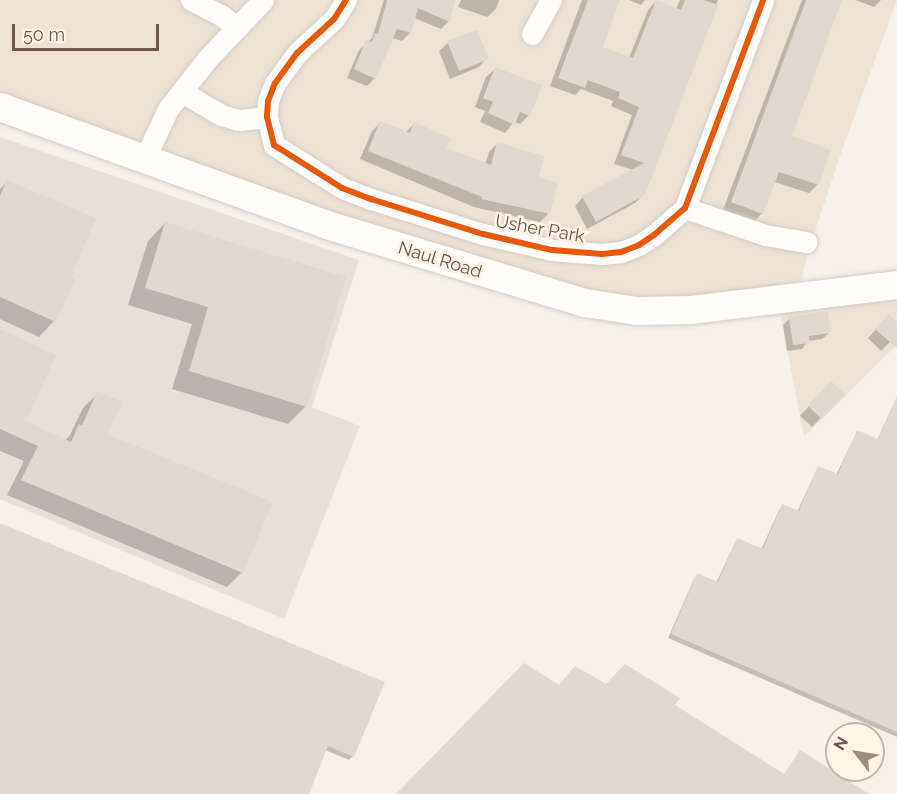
<!DOCTYPE html>
<html>
<head>
<meta charset="utf-8">
<style>
  body { margin:0 }
  #map { position:relative; width:897px; height:794px; overflow:hidden; background:#f5f0e8; font-family:Raleway,sans-serif }
  div>[style] { position:absolute }
  .residential>* { inset:0; background:#eee2d5 }
  .industrial>* { inset:0; background:#e7e0d9 }
  .shadow>* { inset:0; background:#0003 }
  .building>* { inset:0; background:#e1d8d0 }
  .roads { filter:drop-shadow(0 0 2px #d3cdc6) drop-shadow(0 0 2px #d3cdc6) }
  .street>* { height:21px; margin:-10.5px; padding:0 10.5px; transform-origin:10.5px; border-radius:10.5px; background:#fefdfc }
  .secondary>* { height:28px; margin:-14px; padding:0 14px; transform-origin:14px; border-radius:14px; background:#fefdfc }
  .cycleway>* { height:6px; margin:-3px; padding:0 3px; transform-origin:3px; border-radius:3px; background:#e8590c }
  span { translate:-50% -50%; white-space:nowrap; text-align:center; line-height:1.15; -webkit-text-stroke:5px #fef5e8; paint-order:stroke }
  .street-label { font-size:18px; color:#70574a }
  .north { position:absolute; left:825px; top:722px; width:60px; height:60px; box-sizing:border-box; background:#fef5e8; border:2px solid #c5b6a9; border-radius:50%; rotate:301deg; font-size:16px; font-weight:700; line-height:24px; text-align:center; color:#70574a }
  .north::after { content:''; display:block; margin:auto; width:21px; height:27px; background:#9f8d81; clip-path:polygon(50% 0,100% 100%,50% 72%,0 100%) }
  .scale { position:absolute; left:12px; top:24px; width:147px; height:27px; box-sizing:border-box; border:3px solid #70574a; border-top:0; padding-left:8px; font-size:18px; line-height:21px; white-space:nowrap; color:#70574a; -webkit-text-stroke:4px #fef5e8; paint-order:stroke }
</style>
</head>
<body>
<div id="map">
  <div class="residential">
    <i style="clip-path:polygon(0 0,897px 0,841px 153px,807px 255px,798px 297px,585px 303px,0 99px)"></i>
    <i style="clip-path:polygon(897px 295px,897px 345px,804px 437px,780px 312px)"></i>
  </div>
  <div class="industrial">
    <i style="clip-path:polygon(0 137px,359px 260px,312px 407px,360px 426px,284px 619px,0 499px)"></i>
  </div>
  <div class="shadow">
    <i style="clip-path:polygon(384px 0,446px 0,449px 21px,441px 29px,414px 18px,410px 33px,402px 41px,392px 38px,375px 78px,367px 86px,347px 78px,359px 50px,372px 38px)"></i>
    <i style="clip-path:polygon(461px 0,499px 0,496px 9px,487px 17px,458px 7px)"></i>
    <i style="clip-path:polygon(582px 0,618px 0,601px 47px,629px 58px,648px 10px,656px 1px,676px 9px,680px 0,718px 0,644px 194px,635px 203px,587px 229px,575px 206px,583px 197px,633px 170px,614px 164px,632px 115px,611px 106px,613px 101px,581px 89px,575px 95px,550px 86px)"></i>
    <i style="clip-path:polygon(629px 0,645px 0,641px 5px)"></i>
    <i style="clip-path:polygon(802px 0,841px 0,790px 137px,818px 184px,809px 193px,774px 182px,762px 213px,754px 222px,723px 210px)"></i>
    <i style="clip-path:polygon(855px 0,881px 0,874px 7px)"></i>
    <i style="clip-path:polygon(448px 43px,487px 58px,479px 67px,450px 79px,439px 51px)"></i>
    <i style="clip-path:polygon(495px 69px,540px 86px,528px 116px,520px 124px,514px 122px,505px 133px,480px 122px,485px 111px,475px 107px,486px 77px)"></i>
    <i style="clip-path:polygon(380px 123px,405px 133px,414px 124px,444px 149px,485px 165px,489px 152px,497px 144px,537px 178px,548px 214px,540px 222px,474px 207px,360px 159px,372px 131px)"></i>
    <i style="clip-path:polygon(7px 182px,69px 278px,54px 321px,39px 337px,0 319px,0 189px)"></i>
    <i style="clip-path:polygon(165px 223px,306px 406px,288px 424px,172px 389px,192px 324px,128px 305px,148px 241px)"></i>
    <i style="clip-path:polygon(790px 318px,829px 333px,822px 339px,808px 341px,802px 349px,787px 351px,783px 325px)"></i>
    <i style="clip-path:polygon(897px 324px,897px 335px,881px 351px,868px 338px,880px 325px)"></i>
    <i style="clip-path:polygon(0 331px,24px 421px,65px 441px,70px 435px,83px 408px,98px 393px,105px 434px,242px 572px,227px 587px,7px 495px,24px 461px,0 451px)"></i>
    <i style="clip-path:polygon(822px 392px,843px 394px,812px 427px,800px 416px)"></i>
    <i style="clip-path:polygon(897px 397px,897px 737px,668px 638px,694px 579px,698px 575px,716px 583px,737px 539px,761px 550px,779px 510px,783px 506px,797px 512px,818px 467px,836px 475px,857px 432px,877px 440px)"></i>
    <i style="clip-path:polygon(0 525px,353px 756px,349px 760px,325px 750px,307px 794px,0 794px)"></i>
  </div>
  <div class="building">
    <i style="clip-path:polygon(387px 0,455px 0,450px 22px,418px 8px,411px 33px,397px 29px,376px 79px,354px 69px,366px 40px,372px 42px,375px 33px,378px 34px)"></i>
    <i style="clip-path:polygon(588px 0,620px 0,603px 47px,633px 58px,656px 0,681px 10px,685px 0,704px 0,718px 5px,645px 195px,596px 222px,582px 196px,644px 163px,621px 155px,639px 107px,618px 98px,620px 92px,588px 80px,585px 88px,558px 78px)"></i>
    <i style="clip-path:polygon(806px 0,842px 0,792px 136px,831px 150px,819px 185px,779px 172px,763px 214px,731px 202px)"></i>
    <i style="clip-path:polygon(477px 30px,489px 59px,459px 71px,447px 41px)"></i>
    <i style="clip-path:polygon(495px 67px,542px 85px,530px 116px,520px 112px,515px 125px,488px 113px,493px 102px,483px 98px)"></i>
    <i style="clip-path:polygon(380px 121px,410px 133px,414px 122px,451px 138px,446px 148px,491px 165px,497px 142px,544px 156px,539px 177px,558px 183px,550px 214px,481px 199px,482px 197px,368px 151px)"></i>
    <i style="clip-path:polygon(7px 180px,96px 218px,71px 277px,75px 279px,56px 322px,0 297px,0 196px)"></i>
    <i style="clip-path:polygon(165px 222px,346px 277px,307px 407px,189px 371px,208px 307px,145px 288px)"></i>
    <i style="clip-path:polygon(828px 311px,831px 333px,809px 336px,810px 343px,793px 345px,789px 317px)"></i>
    <i style="clip-path:polygon(889px 314px,897px 322px,897px 348px,875px 329px)"></i>
    <i style="clip-path:polygon(0 329px,56px 355px,26px 421px,71px 442px,79px 424px,82px 426px,97px 391px,122px 402px,107px 434px,273px 502px,243px 573px,21px 480px,38px 446px,0 429px)"></i>
    <i style="clip-path:polygon(831px 381px,845px 394px,822px 419px,808px 406px)"></i>
    <i style="clip-path:polygon(897px 396px,897px 732px,671px 634px,697px 573px,718px 582px,737px 538px,763px 549px,782px 504px,799px 511px,818px 466px,838px 474px,857px 430px,878px 439px)"></i>
    <i style="clip-path:polygon(0 523px,385px 682px,354px 757px,328px 746px,309px 794px,0 794px)"></i>
    <i style="clip-path:polygon(524px 663px,559px 685px,575px 666px,606px 684px,625px 664px,680px 698px,675px 705px,784px 774px,800px 750px,869px 794px,396px 794px)"></i>
  </div>
  <div class="roads">
    <div class="street">
      <i style="left:191px;top:0;width:34px;rotate:27deg"></i>
      <i style="left:221px;top:15px;width:19px;rotate:39deg"></i>
      <i style="left:346px;top:0;width:22px;rotate:122deg"></i>
      <i style="left:334px;top:19px;width:50px;rotate:137.4deg"></i>
      <i style="left:297px;top:53px;width:37px;rotate:126deg"></i>
      <i style="left:275px;top:83px;width:19px;rotate:111deg"></i>
      <i style="left:268px;top:101px;width:16px;rotate:94deg"></i>
      <i style="left:267px;top:117px;width:29px;rotate:76deg"></i>
      <i style="left:274px;top:145px;width:80px;rotate:32.3deg"></i>
      <i style="left:342px;top:188px;width:31px;rotate:21deg"></i>
      <i style="left:371px;top:199px;width:117px;rotate:17.4deg"></i>
      <i style="left:483px;top:234px;width:71px;rotate:13.1deg"></i>
      <i style="left:552px;top:250px;width:50px;rotate:4.6deg"></i>
      <i style="left:602px;top:254px;width:19px;rotate:-6deg"></i>
      <i style="left:621px;top:252px;width:19px;rotate:-21deg"></i>
      <i style="left:639px;top:245px;width:18px;rotate:-34deg"></i>
      <i style="left:654px;top:235px;width:41px;rotate:-41.1deg"></i>
      <i style="left:685px;top:208px;width:222px;rotate:-69.4deg"></i>
      <i style="left:532px;top:34px;width:39px;rotate:-61deg"></i>
      <i style="left:182px;top:92px;width:45px;rotate:30.5deg"></i>
      <i style="left:221px;top:115px;width:19px;rotate:16deg"></i>
      <i style="left:239px;top:120px;width:28px;rotate:-6deg"></i>
      <i style="left:144px;top:160px;width:56px;rotate:-64.8deg"></i>
      <i style="left:168px;top:109px;width:65px;rotate:-51.9deg"></i>
      <i style="left:208px;top:58px;width:80px;rotate:-46.5deg"></i>
      <i style="left:685px;top:208px;width:84px;rotate:18.6deg"></i>
      <i style="left:765px;top:235px;width:42px;rotate:9.7deg"></i>
    </div>
    <div class="secondary">
      <i style="left:0;top:107px;width:348px;rotate:19.8deg"></i>
      <i style="left:327px;top:225px;width:270px;rotate:16.8deg"></i>
      <i style="left:585px;top:303px;width:53px;rotate:8.7deg"></i>
      <i style="left:637px;top:311px;width:54px;rotate:-1.1deg"></i>
      <i style="left:691px;top:310px;width:208px;rotate:-6.9deg"></i>
    </div>
  </div>
  <div class="cycleway">
    <i style="left:346px;top:0;width:22px;rotate:122deg"></i>
    <i style="left:334px;top:19px;width:50px;rotate:137.4deg"></i>
    <i style="left:297px;top:53px;width:37px;rotate:126deg"></i>
    <i style="left:275px;top:83px;width:19px;rotate:111deg"></i>
    <i style="left:268px;top:101px;width:16px;rotate:94deg"></i>
    <i style="left:267px;top:117px;width:29px;rotate:76deg"></i>
    <i style="left:274px;top:145px;width:80px;rotate:32.3deg"></i>
    <i style="left:342px;top:188px;width:31px;rotate:21deg"></i>
    <i style="left:371px;top:199px;width:117px;rotate:17.4deg"></i>
    <i style="left:483px;top:234px;width:71px;rotate:13.1deg"></i>
    <i style="left:552px;top:250px;width:50px;rotate:4.6deg"></i>
    <i style="left:602px;top:254px;width:19px;rotate:-6deg"></i>
    <i style="left:621px;top:252px;width:19px;rotate:-21deg"></i>
    <i style="left:639px;top:245px;width:18px;rotate:-34deg"></i>
    <i style="left:654px;top:235px;width:41px;rotate:-41.1deg"></i>
    <i style="left:685px;top:208px;width:222px;rotate:-69.4deg"></i>
  </div>
  <div class="street-label">
    <span style="left:540px;top:229px;rotate:10deg">Usher Park</span>
    <span style="left:440px;top:260px;rotate:17deg">Naul Road</span>
  </div>
  <div class="north">N</div>
  <div class="scale">50 m</div>
</div>
</body>
</html>
